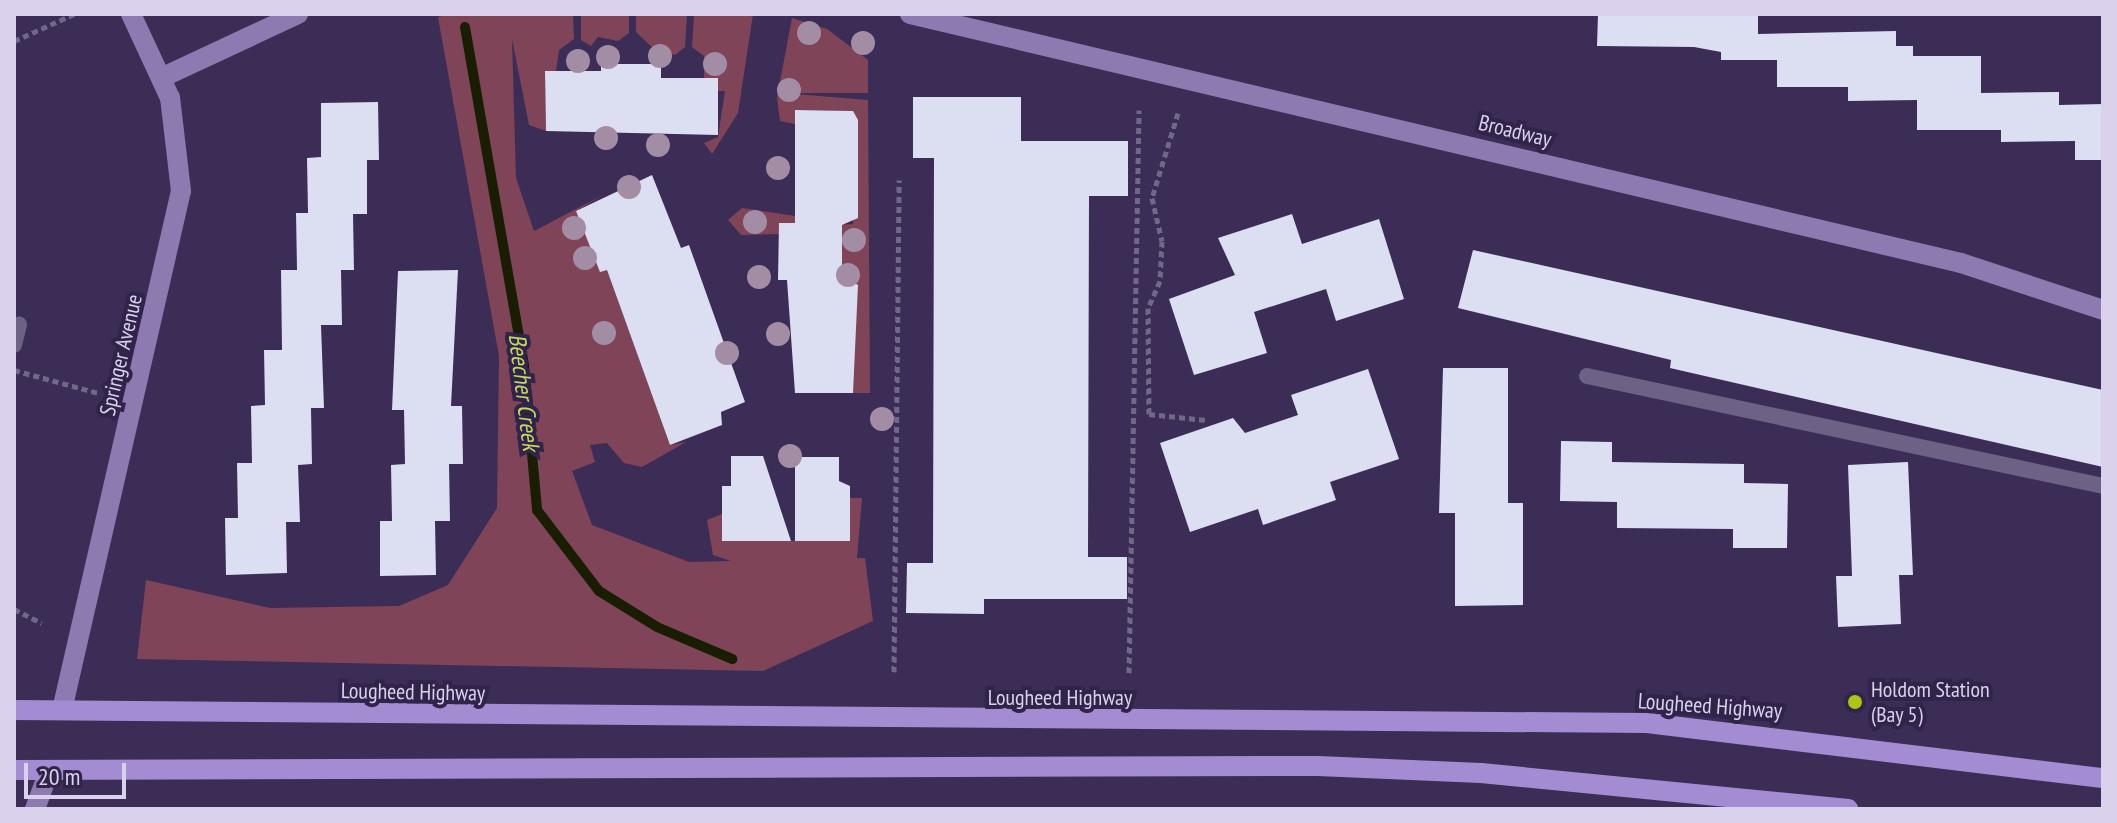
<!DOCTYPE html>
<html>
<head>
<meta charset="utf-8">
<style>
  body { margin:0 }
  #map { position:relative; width:2117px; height:823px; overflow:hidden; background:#3c2d56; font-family:"PT Sans Narrow",sans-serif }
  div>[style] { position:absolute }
  .green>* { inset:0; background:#804459 }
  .stream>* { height:10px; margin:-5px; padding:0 5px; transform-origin:5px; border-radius:5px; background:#191e02 }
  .building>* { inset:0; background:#dcdff1 }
  .path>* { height:5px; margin-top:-2.5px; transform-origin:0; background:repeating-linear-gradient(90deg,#726689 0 6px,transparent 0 10px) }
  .lane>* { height:16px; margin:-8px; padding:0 8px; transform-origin:8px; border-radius:8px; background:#6d6285 }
  .secondary>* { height:20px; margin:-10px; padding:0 10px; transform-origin:10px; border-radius:10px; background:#8c7ab1 }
  .primary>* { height:20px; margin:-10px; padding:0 10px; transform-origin:10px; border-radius:10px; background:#a48cd2 }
  .trees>* { width:24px; height:24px; margin:-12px; border-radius:50%; background:#a28da4 }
  .dots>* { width:22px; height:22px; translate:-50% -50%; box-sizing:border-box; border:4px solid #32234b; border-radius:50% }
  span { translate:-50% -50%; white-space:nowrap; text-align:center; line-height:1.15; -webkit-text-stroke:8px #32234b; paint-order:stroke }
  .street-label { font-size:22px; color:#dad2ec }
  .poi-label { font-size:22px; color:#dad2ec }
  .left { translate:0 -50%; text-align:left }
  .water-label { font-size:24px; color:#c2db5e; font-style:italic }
  .frame { position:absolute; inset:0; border:16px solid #dad2ec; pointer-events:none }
  .scale { position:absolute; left:24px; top:763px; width:102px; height:36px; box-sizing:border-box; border:4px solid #dad2ec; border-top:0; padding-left:10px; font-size:24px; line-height:28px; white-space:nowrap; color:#dad2ec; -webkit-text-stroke:6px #32234b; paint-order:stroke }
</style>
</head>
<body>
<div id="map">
  <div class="green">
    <i style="clip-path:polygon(454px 14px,573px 14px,574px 39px,559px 50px,556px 71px,545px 72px,546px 131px,529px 125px,512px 39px,516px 178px,534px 231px,605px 194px,576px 211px,607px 270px,670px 445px,686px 442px,642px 467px,624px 463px,607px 443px,590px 445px,595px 462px,572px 471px,592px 525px,689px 562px,731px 561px,713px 555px,707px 520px,722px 514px,722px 541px,850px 541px,850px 498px,862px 498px,857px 558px,865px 558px,873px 621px,763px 671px,137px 659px,146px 580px,270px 608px,399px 606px,448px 585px,497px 508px,499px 356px,438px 17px)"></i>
    <i style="clip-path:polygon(581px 14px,629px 14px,629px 33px,618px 41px,598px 37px,591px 46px,581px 40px)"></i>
    <i style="clip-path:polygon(636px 14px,687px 14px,685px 47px,675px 55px,654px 49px,636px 32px)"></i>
    <i style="clip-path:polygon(694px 14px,753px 14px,738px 113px,712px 154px,704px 143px,718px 137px,725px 91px,718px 91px,718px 78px,704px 78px,704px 56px,692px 47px)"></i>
    <i style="clip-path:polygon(792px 18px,827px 29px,868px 60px,868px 93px,783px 93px,868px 100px,870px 393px,853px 393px,846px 277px,837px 277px,838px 225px,853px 224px,853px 111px,796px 110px,795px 124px,780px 121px,777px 97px)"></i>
    <i style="clip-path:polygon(742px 208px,795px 216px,795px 223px,779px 223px,779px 234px,741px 235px,728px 220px)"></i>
  </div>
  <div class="stream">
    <i style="left:465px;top:27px;width:344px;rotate:80.1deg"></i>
    <i style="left:524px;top:366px;width:145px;rotate:84.8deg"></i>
    <i style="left:537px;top:510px;width:102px;rotate:52.6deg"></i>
    <i style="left:599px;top:591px;width:68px;rotate:31.8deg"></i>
    <i style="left:657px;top:627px;width:82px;rotate:23.1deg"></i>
  </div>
  <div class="building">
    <i style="clip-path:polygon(1598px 14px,1758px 14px,1758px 34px,1896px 31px,1896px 46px,1913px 46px,1913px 56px,1981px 56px,1981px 93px,2059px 92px,2059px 105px,2103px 104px,2103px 160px,2075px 160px,2075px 141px,2001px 142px,2001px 130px,1917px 130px,1917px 100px,1848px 101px,1848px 87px,1777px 87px,1777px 60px,1721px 60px,1721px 52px,1694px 47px,1597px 46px)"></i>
    <i style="clip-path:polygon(601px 64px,661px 64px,661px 78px,718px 78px,718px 135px,546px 131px,545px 71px,601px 71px)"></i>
    <i style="clip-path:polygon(913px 97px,1021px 97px,1021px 141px,1128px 141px,1128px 196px,1089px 196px,1088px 557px,1127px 557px,1127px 599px,984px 599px,984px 614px,906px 613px,907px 563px,933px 563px,934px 158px,913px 158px)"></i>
    <i style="clip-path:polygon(378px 102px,379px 160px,367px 160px,367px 214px,353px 214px,354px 270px,341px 270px,342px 325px,321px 325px,324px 408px,311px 408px,312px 464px,298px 465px,300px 522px,286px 522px,287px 573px,226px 575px,225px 518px,238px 518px,237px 463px,252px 463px,251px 406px,265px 405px,264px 350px,282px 350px,281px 270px,297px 270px,296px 213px,308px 213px,307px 158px,321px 157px,321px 103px)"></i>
    <i style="clip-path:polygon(795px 110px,853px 111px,858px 120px,858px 218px,842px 225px,842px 277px,858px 285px,853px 393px,795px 393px,787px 280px,778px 280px,779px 223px,795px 223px)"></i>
    <i style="clip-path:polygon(652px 175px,681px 248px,689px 245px,745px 402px,721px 412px,722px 425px,670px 445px,607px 270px,600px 272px,576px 211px)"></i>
    <i style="clip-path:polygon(1292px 214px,1302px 244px,1379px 219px,1404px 299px,1336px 321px,1326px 289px,1254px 312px,1267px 353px,1194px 375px,1169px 299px,1235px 275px,1218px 238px)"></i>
    <i style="clip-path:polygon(1473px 250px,2103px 390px,2103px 467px,1670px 368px,1671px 360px,1458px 308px)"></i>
    <i style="clip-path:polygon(458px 270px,451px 406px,462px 406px,463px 464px,449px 464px,450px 521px,435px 521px,436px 575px,380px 576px,380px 521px,392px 521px,391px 465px,405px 464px,404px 410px,392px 410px,398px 271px)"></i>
    <i style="clip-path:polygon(1443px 368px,1508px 368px,1508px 503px,1523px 503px,1523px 605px,1455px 606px,1455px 513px,1439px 513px)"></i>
    <i style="clip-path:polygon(1368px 369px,1399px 459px,1330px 482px,1336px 500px,1263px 525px,1258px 509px,1190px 532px,1160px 443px,1233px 418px,1245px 433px,1298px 415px,1291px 395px)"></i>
    <i style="clip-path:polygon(1561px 441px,1612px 442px,1612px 462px,1744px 464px,1744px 483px,1788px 484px,1787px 548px,1733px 548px,1733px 529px,1617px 528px,1617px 502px,1560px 501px)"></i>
    <i style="clip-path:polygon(731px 456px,763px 456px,791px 541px,722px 541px,722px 486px,731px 486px)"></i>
    <i style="clip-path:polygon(795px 457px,839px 457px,839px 481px,850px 486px,850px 541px,795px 541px)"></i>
    <i style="clip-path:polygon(1908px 462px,1913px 575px,1899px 575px,1901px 624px,1838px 627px,1836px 576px,1852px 576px,1848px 465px)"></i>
  </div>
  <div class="path">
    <i style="left:14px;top:41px;width:66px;rotate:-24.2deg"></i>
    <i style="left:1178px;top:113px;width:89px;rotate:107deg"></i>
    <i style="left:1152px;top:198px;width:44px;rotate:76.9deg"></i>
    <i style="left:1162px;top:241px;width:40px;rotate:92.9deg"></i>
    <i style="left:1160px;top:281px;width:30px;rotate:114deg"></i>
    <i style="left:1148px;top:308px;width:106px;rotate:89.5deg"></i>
    <i style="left:1149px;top:414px;width:57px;rotate:6deg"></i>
    <i style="left:14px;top:370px;width:87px;rotate:15.3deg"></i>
    <i style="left:14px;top:609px;width:31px;rotate:27deg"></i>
    <i style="left:894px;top:672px;width:492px;rotate:-89.4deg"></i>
    <i style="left:1129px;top:673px;width:563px;rotate:-88.98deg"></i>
  </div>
  <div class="lane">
    <i style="left:14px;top:345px;width:21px;rotate:-76deg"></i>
    <i style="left:1587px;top:376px;width:528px;rotate:12.03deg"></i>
  </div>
  <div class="secondary">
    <i style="left:910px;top:14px;width:1080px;rotate:13.33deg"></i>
    <i style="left:1961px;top:263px;width:150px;rotate:18.3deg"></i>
    <i style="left:163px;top:77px;width:149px;rotate:-25deg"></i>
    <i style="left:62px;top:710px;width:532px;rotate:-77.09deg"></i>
    <i style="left:181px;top:191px;width:94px;rotate:-96.7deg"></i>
    <i style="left:170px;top:98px;width:93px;rotate:-114.9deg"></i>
    <i style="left:35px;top:809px;width:40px;rotate:-69.8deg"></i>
  </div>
  <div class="primary">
    <i style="left:14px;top:710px;width:1633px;rotate:0.46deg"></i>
    <i style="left:1647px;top:723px;width:459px;rotate:6.9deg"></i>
    <i style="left:14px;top:770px;width:1304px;rotate:-0.18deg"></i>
    <i style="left:1318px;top:766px;width:163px;rotate:2.5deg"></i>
    <i style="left:1481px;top:773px;width:369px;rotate:5.6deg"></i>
  </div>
  <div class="trees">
    <i style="left:809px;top:33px"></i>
    <i style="left:863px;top:43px"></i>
    <i style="left:660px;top:56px"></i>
    <i style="left:608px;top:57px"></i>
    <i style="left:578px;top:61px"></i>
    <i style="left:715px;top:64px"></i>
    <i style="left:789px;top:90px"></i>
    <i style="left:606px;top:138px"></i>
    <i style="left:658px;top:145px"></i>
    <i style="left:778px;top:168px"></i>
    <i style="left:629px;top:187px"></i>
    <i style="left:755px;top:222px"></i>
    <i style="left:574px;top:228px"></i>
    <i style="left:854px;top:240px"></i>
    <i style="left:585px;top:258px"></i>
    <i style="left:848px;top:275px"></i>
    <i style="left:759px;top:277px"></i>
    <i style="left:604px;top:333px"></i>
    <i style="left:778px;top:334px"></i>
    <i style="left:727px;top:353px"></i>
    <i style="left:882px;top:419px"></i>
    <i style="left:790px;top:456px"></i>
  </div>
  <div class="dots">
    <i style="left:1855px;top:702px;background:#abc614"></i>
  </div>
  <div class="street-label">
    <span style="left:1515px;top:131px;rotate:14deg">Broadway</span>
    <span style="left:121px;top:355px;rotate:-77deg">Springer Avenue</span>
    <span style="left:413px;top:692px;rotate:1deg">Lougheed Highway</span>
    <span style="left:1060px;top:698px">Lougheed Highway</span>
    <span style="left:1710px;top:706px;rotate:4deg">Lougheed Highway</span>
  </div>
  <div class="poi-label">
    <span class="left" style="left:1871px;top:702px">Holdom Station<br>(Bay 5)</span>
  </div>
  <div class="water-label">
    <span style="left:524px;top:392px;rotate:83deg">Beecher Creek</span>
  </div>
  <div class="frame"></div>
  <div class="scale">20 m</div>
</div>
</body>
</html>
